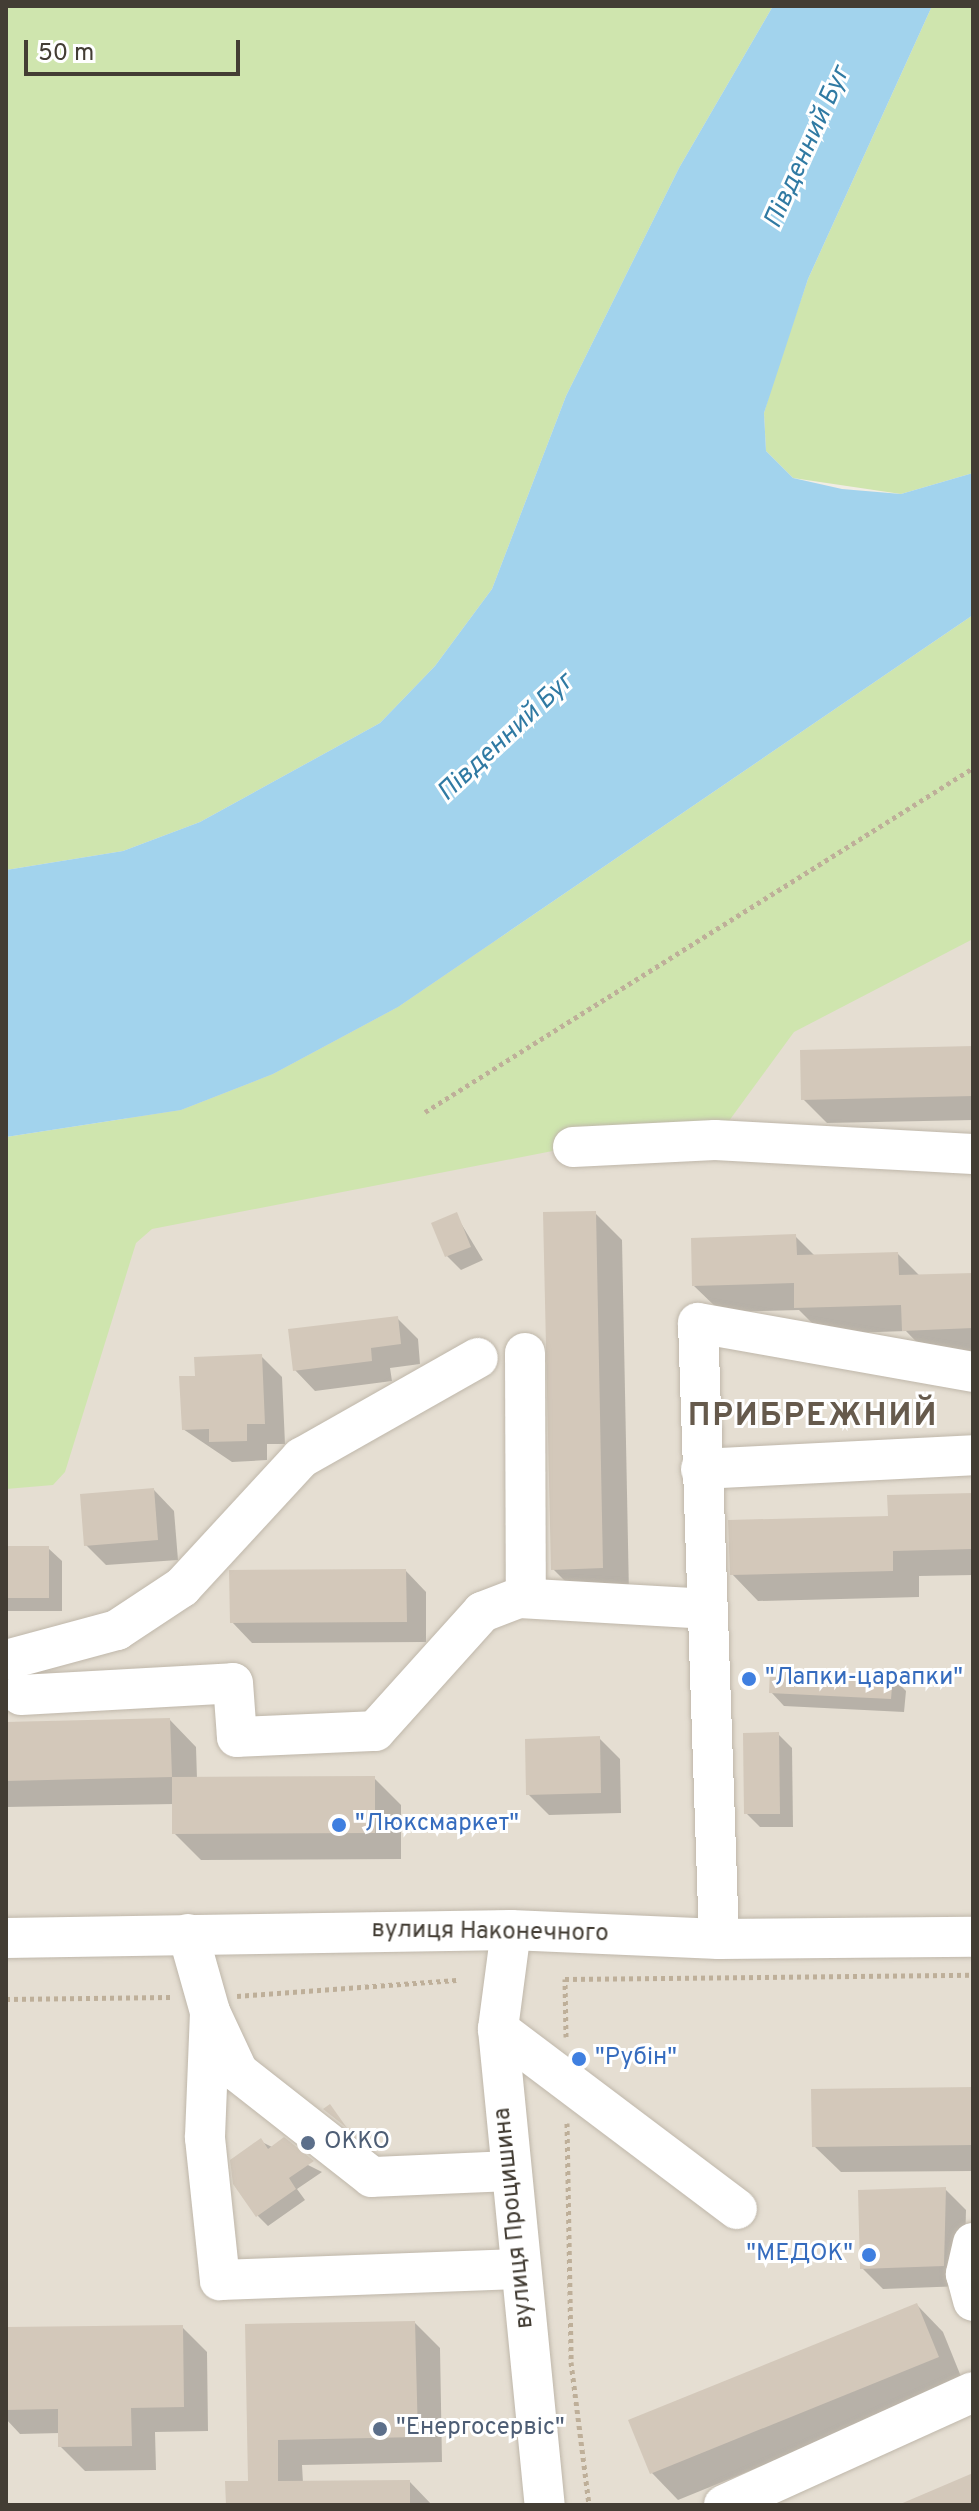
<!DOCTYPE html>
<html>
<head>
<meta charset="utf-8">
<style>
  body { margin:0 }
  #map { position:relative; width:979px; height:2511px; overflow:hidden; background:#f1ede4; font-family:Overpass,sans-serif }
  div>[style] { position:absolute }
  .residential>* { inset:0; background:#e5ded2 }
  .green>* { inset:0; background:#cfe5ae }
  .water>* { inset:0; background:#a2d3ed }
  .shadow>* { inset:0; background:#0003 }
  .building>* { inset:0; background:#d3c8ba }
  .path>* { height:5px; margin-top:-2.5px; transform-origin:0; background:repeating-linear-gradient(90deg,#beaf99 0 4px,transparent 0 8px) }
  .roads { filter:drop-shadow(0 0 2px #bfb7aa) drop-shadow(0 0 2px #bfb7aa) }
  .minor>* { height:40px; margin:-20px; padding:0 20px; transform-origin:20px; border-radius:20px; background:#fff }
  .dots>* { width:22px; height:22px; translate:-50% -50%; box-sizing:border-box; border:4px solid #fff; border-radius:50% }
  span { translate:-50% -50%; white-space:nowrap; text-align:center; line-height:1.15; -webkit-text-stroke:6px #fff; paint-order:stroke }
  .shop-label { font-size:24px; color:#366cbe }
  .left { translate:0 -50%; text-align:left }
  .right { translate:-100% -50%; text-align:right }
  .street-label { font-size:24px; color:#433d34 }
  .service-label { font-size:24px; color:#4e5e75 }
  .water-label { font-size:26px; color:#307aa3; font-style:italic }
  .district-label { font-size:32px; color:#665a4c; font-weight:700; letter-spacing:2px }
  .frame { position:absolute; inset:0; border:8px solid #433d34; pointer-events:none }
  .scale { position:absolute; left:24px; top:40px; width:216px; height:36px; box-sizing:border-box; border:4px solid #433d34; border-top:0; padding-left:10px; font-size:24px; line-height:28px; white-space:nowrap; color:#433d34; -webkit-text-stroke:6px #fff; paint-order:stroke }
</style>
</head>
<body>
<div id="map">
  <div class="residential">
    <i style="clip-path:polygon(973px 709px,973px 2505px,6px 2505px,6px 1177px)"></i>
  </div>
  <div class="green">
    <i style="clip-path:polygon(6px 6px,773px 6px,679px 168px,566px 396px,492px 589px,435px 666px,380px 723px,200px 822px,123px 851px,6px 870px)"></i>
    <i style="clip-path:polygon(932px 6px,973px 6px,973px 473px,901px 494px,793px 478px,766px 451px,764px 413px,775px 375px,808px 279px)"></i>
    <i style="clip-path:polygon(973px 615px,973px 939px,794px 1032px,715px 1140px,573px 1147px,152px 1229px,136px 1243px,65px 1472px,53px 1485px,6px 1489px,6px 1137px,181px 1110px,273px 1074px,398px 1007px)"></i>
  </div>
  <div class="water">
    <i style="clip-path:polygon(773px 6px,932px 6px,808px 279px,764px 413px,766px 451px,793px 478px,842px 489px,901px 494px,973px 473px,973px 615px,398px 1007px,273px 1074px,181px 1110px,6px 1137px,6px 870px,123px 851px,200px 822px,380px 723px,435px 666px,492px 589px,566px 396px,679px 168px)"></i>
  </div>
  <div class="shadow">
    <i style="clip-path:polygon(973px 1048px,973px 1120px,827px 1123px,803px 1099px)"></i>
    <i style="clip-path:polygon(595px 1213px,622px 1240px,629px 1594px,580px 1596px,553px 1569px)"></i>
    <i style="clip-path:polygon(456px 1215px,483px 1260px,461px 1270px,447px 1256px)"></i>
    <i style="clip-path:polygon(795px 1236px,816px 1257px,898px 1254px,920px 1276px,973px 1275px,973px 1355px,931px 1357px,906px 1331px,823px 1334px,799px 1310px,721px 1312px,694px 1286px)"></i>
    <i style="clip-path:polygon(397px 1318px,418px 1339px,420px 1364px,390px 1368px,392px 1381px,315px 1391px,295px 1370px)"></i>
    <i style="clip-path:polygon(261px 1356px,282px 1377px,285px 1444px,267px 1444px,267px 1460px,232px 1462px,183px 1429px,197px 1377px)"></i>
    <i style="clip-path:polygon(154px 1490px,174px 1511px,178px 1560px,106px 1565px,86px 1545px)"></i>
    <i style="clip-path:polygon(973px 1495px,973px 1575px,919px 1576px,919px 1597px,758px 1601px,732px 1574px)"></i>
    <i style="clip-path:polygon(6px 1548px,48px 1548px,62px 1561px,62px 1611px,6px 1611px)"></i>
    <i style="clip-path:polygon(406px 1571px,426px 1592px,426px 1642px,252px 1643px,232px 1622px)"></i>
    <i style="clip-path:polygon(892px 1677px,906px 1691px,904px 1712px,784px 1706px,771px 1692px)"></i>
    <i style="clip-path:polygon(170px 1720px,196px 1747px,197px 1779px,374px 1778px,401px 1805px,401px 1859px,201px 1860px,174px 1833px,174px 1804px,6px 1807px,6px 1724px)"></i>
    <i style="clip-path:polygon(778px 1734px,792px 1748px,793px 1827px,760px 1827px,746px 1813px)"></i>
    <i style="clip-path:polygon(599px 1738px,620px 1759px,621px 1813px,549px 1815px,528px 1794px)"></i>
    <i style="clip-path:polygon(973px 2089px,973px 2171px,841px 2172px,814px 2146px)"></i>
    <i style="clip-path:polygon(260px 2141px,322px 2172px,297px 2189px,305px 2200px,268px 2226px,258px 2216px)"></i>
    <i style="clip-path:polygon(945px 2189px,966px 2210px,964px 2286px,883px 2289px,862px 2268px)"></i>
    <i style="clip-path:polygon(917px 2305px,943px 2332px,964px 2384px,678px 2500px,652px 2473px,631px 2421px)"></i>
    <i style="clip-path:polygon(415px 2323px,440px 2348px,442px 2462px,302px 2465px,303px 2483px,410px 2482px,432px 2505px,144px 2505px,228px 2503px,250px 2483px,247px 2326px)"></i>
    <i style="clip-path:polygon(182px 2327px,207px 2352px,208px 2431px,155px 2432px,156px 2470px,85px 2471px,60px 2446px,60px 2433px,20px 2434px,6px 2419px,6px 2329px)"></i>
  </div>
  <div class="building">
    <i style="clip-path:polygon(973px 1046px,973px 1096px,801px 1100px,800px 1050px)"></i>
    <i style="clip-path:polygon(596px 1211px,603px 1568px,551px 1570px,543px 1212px)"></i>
    <i style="clip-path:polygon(457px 1212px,471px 1247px,445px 1257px,431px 1223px)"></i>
    <i style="clip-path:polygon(796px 1234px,797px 1255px,898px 1252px,899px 1275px,973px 1273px,973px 1328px,902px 1331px,901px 1305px,794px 1308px,794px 1283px,692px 1286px,691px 1238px)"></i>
    <i style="clip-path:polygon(398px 1316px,401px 1344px,371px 1348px,372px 1361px,293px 1371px,288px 1329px)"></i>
    <i style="clip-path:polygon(262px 1354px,265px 1424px,247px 1424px,247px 1441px,209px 1442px,209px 1429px,182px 1430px,179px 1376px,195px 1376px,194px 1357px)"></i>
    <i style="clip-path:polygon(154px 1488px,158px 1540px,84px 1546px,80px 1494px)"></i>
    <i style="clip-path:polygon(973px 1493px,973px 1549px,893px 1551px,893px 1571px,730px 1575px,728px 1520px,888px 1516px,887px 1495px)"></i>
    <i style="clip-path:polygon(6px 1546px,49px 1546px,49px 1598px,6px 1598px)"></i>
    <i style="clip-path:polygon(406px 1569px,407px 1622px,230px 1623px,229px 1570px)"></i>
    <i style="clip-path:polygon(770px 1669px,893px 1675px,891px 1699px,769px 1693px)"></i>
    <i style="clip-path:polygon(170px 1718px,172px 1777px,6px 1781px,6px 1722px)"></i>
    <i style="clip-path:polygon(779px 1732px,780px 1814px,744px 1814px,743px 1733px)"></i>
    <i style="clip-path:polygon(600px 1736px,601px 1793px,526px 1795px,525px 1739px)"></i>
    <i style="clip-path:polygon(375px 1776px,375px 1833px,172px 1834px,172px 1777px)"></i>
    <i style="clip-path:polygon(973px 2087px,973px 2145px,812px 2147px,811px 2089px)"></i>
    <i style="clip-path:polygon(330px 2104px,347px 2128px,323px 2109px)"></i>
    <i style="clip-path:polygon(284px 2137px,314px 2161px,289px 2178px,296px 2189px,256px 2217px,233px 2184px,230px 2160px,261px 2138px,268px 2149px)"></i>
    <i style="clip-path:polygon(946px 2187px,944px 2266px,860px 2269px,858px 2190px)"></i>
    <i style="clip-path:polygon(917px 2303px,939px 2357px,650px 2474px,628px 2420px)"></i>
    <i style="clip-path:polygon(415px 2321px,418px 2437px,278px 2440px,278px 2481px,410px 2480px,410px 2505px,226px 2505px,225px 2481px,248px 2481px,245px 2324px)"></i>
    <i style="clip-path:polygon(183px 2325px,184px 2407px,131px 2408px,132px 2446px,58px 2447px,58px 2409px,6px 2410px,6px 2327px)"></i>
    <i style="clip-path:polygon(973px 2473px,973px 2505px,898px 2505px)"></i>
  </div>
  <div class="path">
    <i style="left:425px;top:1112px;width:647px;rotate:-32.12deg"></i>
    <i style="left:237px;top:1996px;width:220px;rotate:-4.2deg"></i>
    <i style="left:6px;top:1999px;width:165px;rotate:-0.7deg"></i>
    <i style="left:566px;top:2037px;width:58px;rotate:-91deg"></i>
    <i style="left:565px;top:1979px;width:408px;rotate:-0.6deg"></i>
    <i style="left:567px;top:2123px;width:239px;rotate:89deg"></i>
    <i style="left:571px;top:2362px;width:144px;rotate:82.8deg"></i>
  </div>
  <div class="roads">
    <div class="minor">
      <i style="left:573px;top:1147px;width:142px;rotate:-2.8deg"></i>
      <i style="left:715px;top:1140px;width:258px;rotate:3.1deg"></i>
      <i style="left:525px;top:1353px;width:245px;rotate:89.8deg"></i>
      <i style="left:701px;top:1469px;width:272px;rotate:-2.9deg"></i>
      <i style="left:6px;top:1660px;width:115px;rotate:-15.1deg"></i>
      <i style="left:117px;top:1630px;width:78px;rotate:-33.5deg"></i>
      <i style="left:182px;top:1587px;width:176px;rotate:-47.3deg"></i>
      <i style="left:301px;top:1458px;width:203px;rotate:-29.5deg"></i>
      <i style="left:21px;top:1695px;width:212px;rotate:-3.2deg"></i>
      <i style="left:233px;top:1683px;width:54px;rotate:85.8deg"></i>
      <i style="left:237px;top:1737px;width:138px;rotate:-2.5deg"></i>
      <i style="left:375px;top:1731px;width:160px;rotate:-48deg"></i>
      <i style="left:482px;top:1612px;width:39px;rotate:-21deg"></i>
      <i style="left:518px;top:1598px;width:189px;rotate:3.3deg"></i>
      <i style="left:511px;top:1930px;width:100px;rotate:97.5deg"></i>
      <i style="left:498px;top:2029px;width:478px;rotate:84.4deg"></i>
      <i style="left:188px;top:1934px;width:81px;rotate:74.2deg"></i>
      <i style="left:210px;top:2012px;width:66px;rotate:65deg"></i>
      <i style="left:238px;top:2072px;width:170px;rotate:38.1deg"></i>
      <i style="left:372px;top:2177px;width:136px;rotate:-2.5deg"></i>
      <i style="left:6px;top:1938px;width:505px;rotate:-0.91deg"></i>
      <i style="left:511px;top:1930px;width:208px;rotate:2.5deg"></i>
      <i style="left:719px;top:1939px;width:254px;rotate:-0.5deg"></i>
      <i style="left:719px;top:1939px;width:616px;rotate:-91.95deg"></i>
      <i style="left:698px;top:1323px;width:279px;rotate:10.1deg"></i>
      <i style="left:210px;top:2012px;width:126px;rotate:92.3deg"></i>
      <i style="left:205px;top:2138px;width:143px;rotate:84deg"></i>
      <i style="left:220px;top:2280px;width:299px;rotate:-2.1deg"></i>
      <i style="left:498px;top:2029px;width:299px;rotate:37deg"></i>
      <i style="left:973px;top:2243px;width:32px;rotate:103deg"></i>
      <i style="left:966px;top:2274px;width:28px;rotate:75deg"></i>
      <i style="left:724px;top:2505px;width:273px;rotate:-24.4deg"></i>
    </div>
  </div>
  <div class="dots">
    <i style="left:749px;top:1679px;background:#3f7fe0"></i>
    <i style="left:339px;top:1825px;background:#3f7fe0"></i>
    <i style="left:579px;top:2059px;background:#3f7fe0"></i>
    <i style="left:308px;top:2143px;background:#5c6f8a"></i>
    <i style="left:869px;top:2255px;background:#3f7fe0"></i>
    <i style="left:380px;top:2429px;background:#5c6f8a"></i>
  </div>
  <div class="shop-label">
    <span class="left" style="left:765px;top:1679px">"Лапки-царапки"</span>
    <span class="left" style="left:355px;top:1825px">"Люксмаркет"</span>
    <span class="left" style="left:595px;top:2059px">"Рубін"</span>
    <span class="right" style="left:853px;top:2255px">"МЕДОК"</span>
  </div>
  <div class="street-label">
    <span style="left:490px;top:1933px;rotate:1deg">вулиця Наконечного</span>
    <span style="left:515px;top:2218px;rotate:-96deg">вулиця Процишина</span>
  </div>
  <div class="service-label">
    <span class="left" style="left:324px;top:2143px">ОККО</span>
    <span class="left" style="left:396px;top:2429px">"Енергосервіс"</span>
  </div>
  <div class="water-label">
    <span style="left:808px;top:148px;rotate:-66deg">Південний Буг</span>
    <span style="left:506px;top:738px;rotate:-43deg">Південний Буг</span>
  </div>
  <div class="district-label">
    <span style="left:813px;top:1417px">ПРИБРЕЖНИЙ</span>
  </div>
  <div class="frame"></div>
  <div class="scale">50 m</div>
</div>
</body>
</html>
